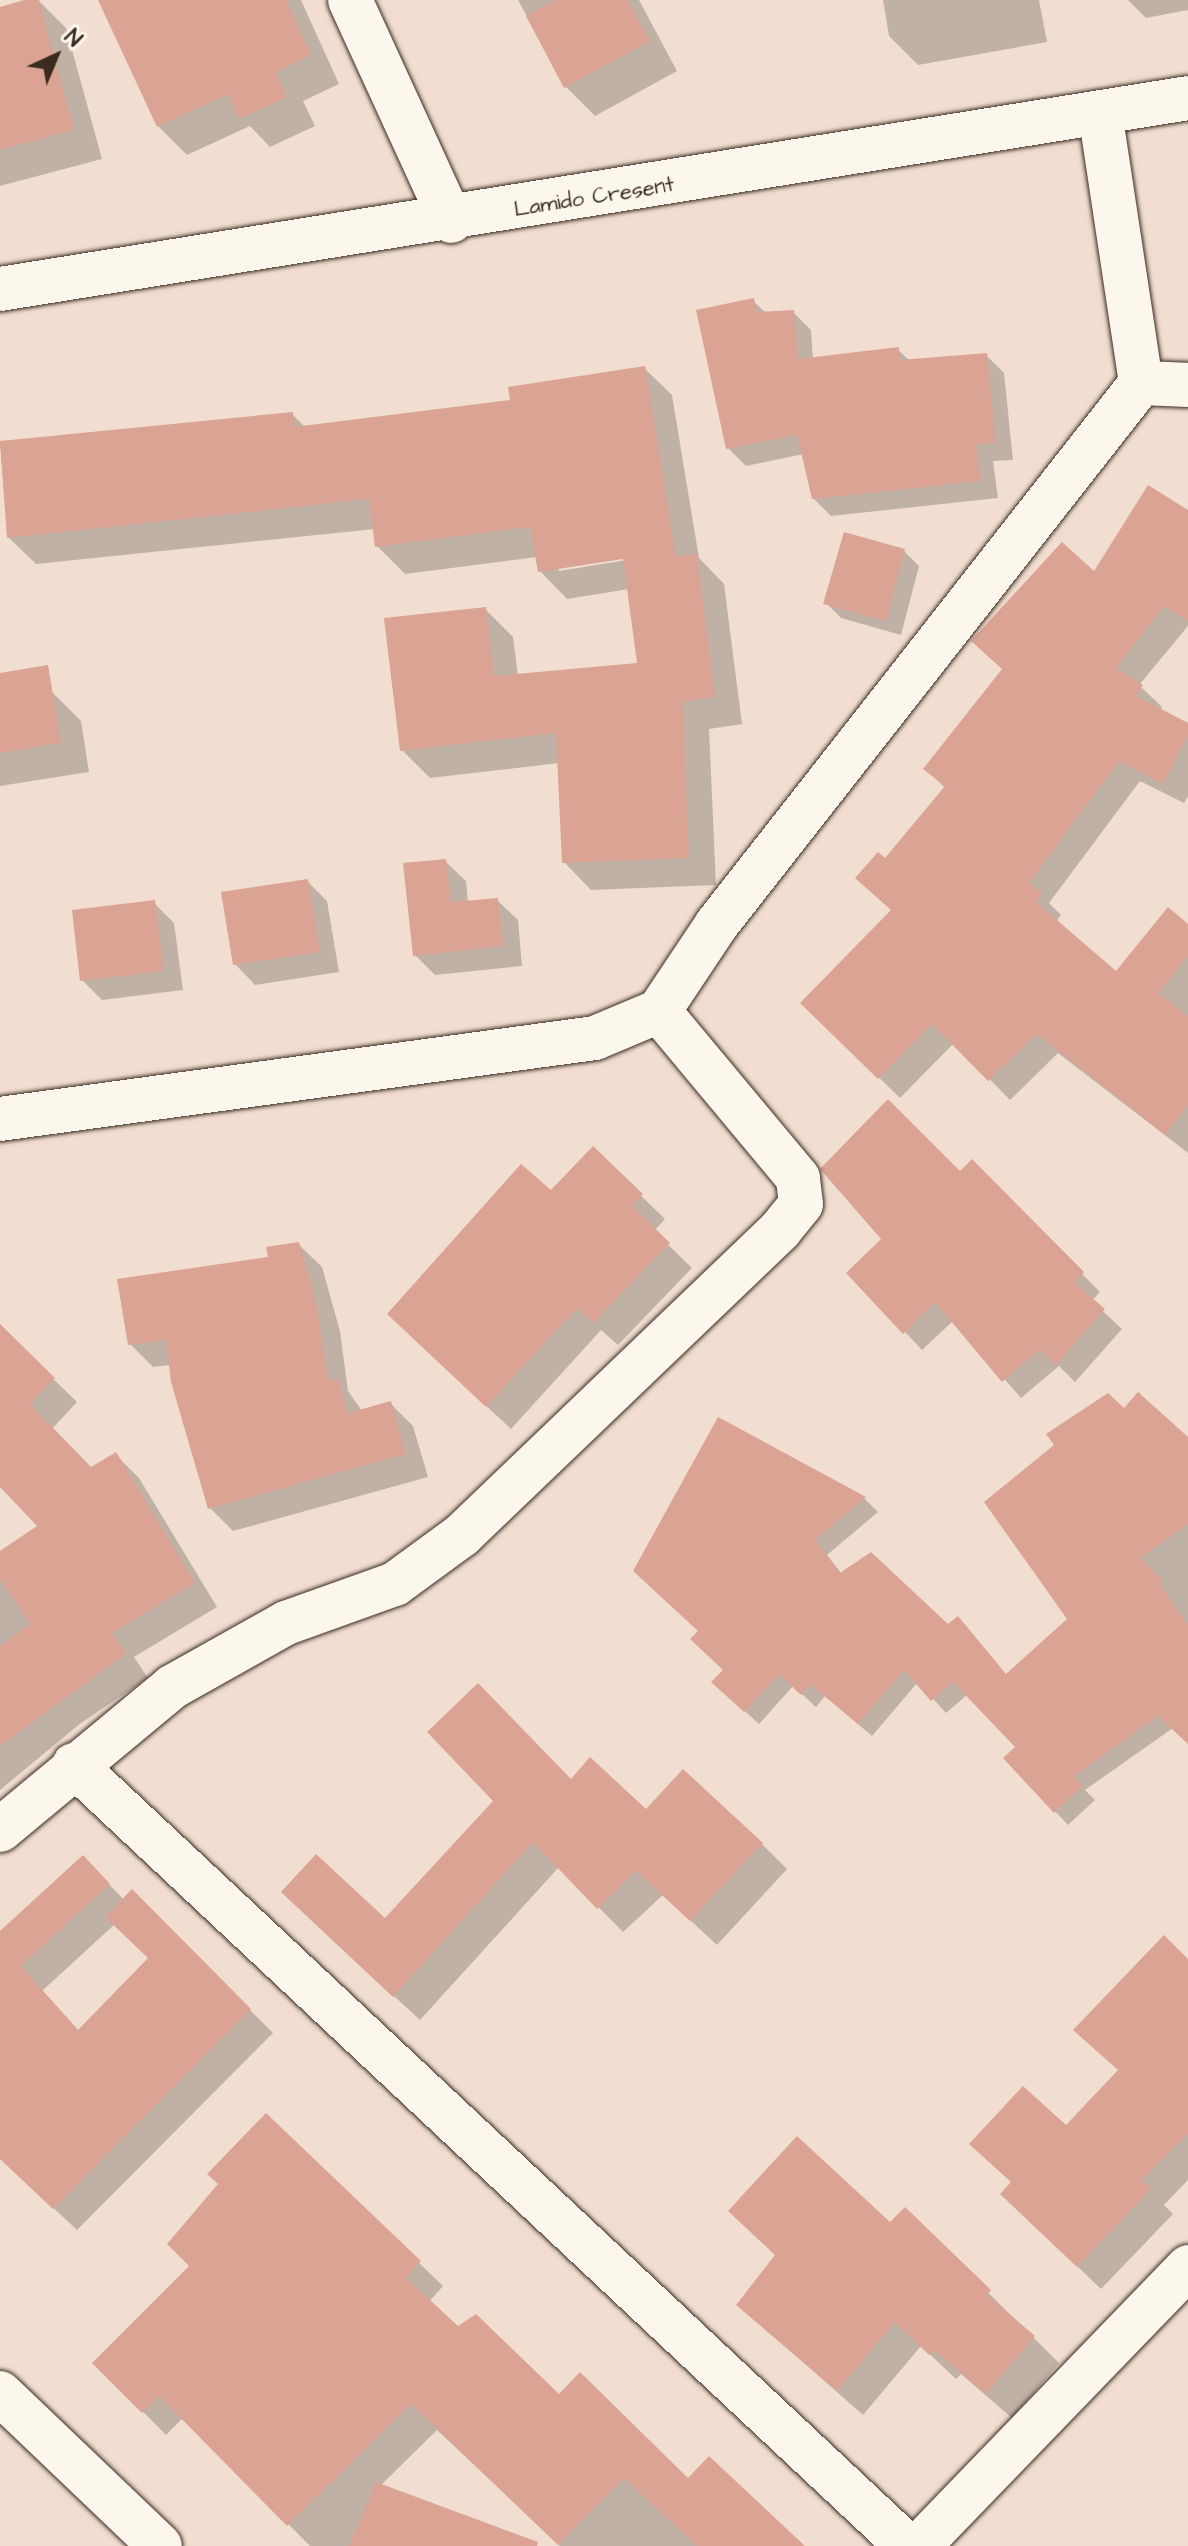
<!DOCTYPE html>
<html>
<head>
<meta charset="utf-8">
<style>
  body { margin:0 }
  #map { position:relative; width:1188px; height:2546px; overflow:hidden; background:#f1ded1; font-family:"Architects Daughter",sans-serif }
  div>[style] { position:absolute }
  .shadow>* { inset:0; background:#0003 }
  .building>* { inset:0; background:#daa393 }
  .roads { filter:drop-shadow(0 0 2px #3b2a1e) drop-shadow(0 0 2px #3b2a1e) }
  .minor>* { height:44px; margin:-22px; padding:0 22px; transform-origin:22px; border-radius:22px; background:#fbf7ec }
  span { translate:-50% -50%; white-space:nowrap; text-align:center; line-height:1.15; -webkit-text-stroke:6px #fbf7ec; paint-order:stroke }
  .street-label { font-size:22px; color:#3b2a1e }
  .north { position:absolute; left:16px; top:16px; width:80px; height:80px; -webkit-text-stroke:6px #fbf7ec; paint-order:stroke; rotate:44deg; font-size:22px; font-weight:700; line-height:32px; text-align:center; color:#3b2a1e }
  .north::after { content:''; display:block; margin:auto; width:28px; height:36px; background:#3b2a1e; clip-path:polygon(50% 0,100% 100%,50% 72%,0 100%) }
</style>
</head>
<body>
<div id="map">
  <div class="shadow">
    <i style="clip-path:polygon(38px 0,66px 28px,102px 159px,0 186px,0 9px)"></i>
    <i style="clip-path:polygon(100px 0,301px 0,339px 84px,303px 101px,315px 126px,270px 147px,250px 126px,187px 155px,158px 126px)"></i>
    <i style="clip-path:polygon(518px 0,639px 0,677px 71px,595px 116px,566px 87px)"></i>
    <i style="clip-path:polygon(883px 0,1039px 0,1047px 42px,918px 65px,889px 36px)"></i>
    <i style="clip-path:polygon(1128px 0,1188px 0,1188px 10px,1146px 18px)"></i>
    <i style="clip-path:polygon(753px 301px,766px 313px,793px 312px,811px 330px,813px 359px,898px 350px,910px 361px,986px 355px,1004px 373px,1013px 460px,993px 461px,998px 498px,831px 516px,813px 498px,804px 454px,746px 466px,728px 448px)"></i>
    <i style="clip-path:polygon(evenodd,644px 368px,672px 395px,699px 558px,724px 584px,742px 724px,709px 729px,716px 885px,591px 890px,564px 862px,559px 763px,430px 778px,402px 750px,485px 609px,513px 637px,518px 676px,639px 665px,629px 589px,567px 599px,540px 571px,537px 557px,405px 574px,377px 546px,375px 529px,36px 564px,8px 537px,0 443px,292px 414px,305px 427px,512px 401px,644px 368px,632px 555px,633px 559px,559px 571px,559px 567px,632px 555px)"></i>
    <i style="clip-path:polygon(1188px 512px,1188px 626px,1139px 685px,1162px 707px,1160px 711px,1188px 725px,1188px 796px,1184px 803px,1140px 781px,1049px 903px,1061px 915px,1056px 922px,1117px 974px,1188px 926px,1188px 1153px,1058px 1053px,1010px 1100px,954px 1043px,900px 1098px,803px 1003px,893px 911px,886px 861px,945px 788px,926px 769px,1094px 574px)"></i>
    <i style="clip-path:polygon(904px 551px,919px 566px,901px 635px,841px 618px,826px 603px)"></i>
    <i style="clip-path:polygon(0 685px,52px 692px,81px 721px,89px 772px,0 786px)"></i>
    <i style="clip-path:polygon(445px 861px,466px 881px,468px 903px,497px 900px,518px 920px,522px 966px,435px 975px,415px 955px)"></i>
    <i style="clip-path:polygon(307px 881px,327px 901px,339px 972px,255px 985px,235px 964px)"></i>
    <i style="clip-path:polygon(154px 903px,174px 923px,183px 990px,102px 1000px,82px 980px)"></i>
    <i style="clip-path:polygon(593px 1149px,665px 1219px,654px 1231px,692px 1268px,618px 1345px,601px 1330px,511px 1429px,413px 1338px)"></i>
    <i style="clip-path:polygon(972px 1162px,1100px 1292px,1092px 1301px,1122px 1329px,1075px 1382px,1059px 1366px,1021px 1398px,953px 1321px,922px 1350px,905px 1332px,960px 1174px)"></i>
    <i style="clip-path:polygon(298px 1244px,322px 1267px,340px 1331px,348px 1391px,362px 1411px,390px 1403px,413px 1426px,428px 1477px,233px 1531px,210px 1508px,171px 1365px,153px 1367px,130px 1344px)"></i>
    <i style="clip-path:polygon(5px 1332px,77px 1402px,52px 1429px,91px 1470px,116px 1455px,139px 1478px,217px 1607px,134px 1657px,148px 1678px,81px 1723px,0 1790px,0 1553px,40px 1526px,0 1484px,0 1338px)"></i>
    <i style="clip-path:polygon(1124px 1411px,1188px 1440px,1188px 1739px,1173px 1728px,1085px 1790px,1095px 1800px,1068px 1825px,1005px 1758px,1018px 1747px,968px 1694px,946px 1713px,918px 1682px,872px 1736px,825px 1696px,816px 1707px,793px 1686px,759px 1724px,727px 1695px,725px 1670px,700px 1632px,719px 1419px,865px 1499px,878px 1512px,827px 1555px,842px 1574px,948px 1627px,1007px 1676px,1069px 1619px)"></i>
    <i style="clip-path:polygon(571px 1781px,646px 1812px,762px 1844px,787px 1869px,717px 1945px,663px 1895px,623px 1932px,559px 1867px,420px 2020px,308px 1917px,385px 1921px,496px 1801px)"></i>
    <i style="clip-path:polygon(evenodd,106px 1881px,124px 1900px,132px 1892px,273px 2033px,77px 2230px,0 2158px,0 1940px,106px 1881px,115px 1924px,151px 1959px,79px 2031px,42px 1991px,115px 1924px)"></i>
    <i style="clip-path:polygon(1188px 1961px,1188px 2180px,1164px 2205px,1173px 2214px,1101px 2289px,1026px 2217px,1066px 2128px,1119px 2071px)"></i>
    <i style="clip-path:polygon(266px 2116px,443px 2286px,429px 2302px,458px 2329px,688px 2481px,802px 2546px,560px 2546px,437px 2430px,380px 2486px,504px 2546px,310px 2546px,183px 2418px,166px 2435px,95px 2363px,191px 2266px,220px 2184px)"></i>
    <i style="clip-path:polygon(905px 2210px,1059px 2363px,1012px 2418px,961px 2374px,956px 2379px,921px 2346px,863px 2415px,738px 2305px,777px 2256px,890px 2225px)"></i>
  </div>
  <div class="building">
    <i style="clip-path:polygon(24px 0,39px 0,74px 130px,0 150px,0 7px)"></i>
    <i style="clip-path:polygon(98px 0,286px 0,311px 55px,276px 72px,287px 97px,239px 119px,228px 94px,157px 127px)"></i>
    <i style="clip-path:polygon(556px 0,627px 0,650px 41px,564px 88px,526px 16px)"></i>
    <i style="clip-path:polygon(754px 298px,757px 312px,794px 310px,798px 359px,899px 347px,900px 360px,987px 353px,996px 443px,976px 444px,981px 481px,812px 499px,797px 435px,726px 449px,696px 310px)"></i>
    <i style="clip-path:polygon(645px 366px,676px 556px,697px 554px,715px 697px,683px 702px,689px 858px,562px 863px,556px 733px,400px 751px,384px 618px,486px 607px,494px 676px,637px 663px,623px 559px,538px 572px,530px 527px,375px 547px,369px 499px,7px 538px,0 441px,293px 412px,294px 427px,510px 400px,508px 387px)"></i>
    <i style="clip-path:polygon(1148px 485px,1188px 510px,1188px 621px,1164px 606px,1116px 668px,1143px 685px,1136px 696px,1188px 723px,1188px 735px,1163px 784px,1119px 761px,1029px 883px,1042px 893px,1036px 902px,1116px 971px,1168px 907px,1188px 924px,1188px 956px,1158px 993px,1188px 1016px,1188px 1105px,1165px 1135px,1037px 1034px,988px 1081px,932px 1024px,878px 1079px,800px 1003px,891px 910px,855px 878px,878px 852px,885px 858px,945px 786px,923px 769px,1002px 669px,971px 641px,1062px 542px,1094px 571px)"></i>
    <i style="clip-path:polygon(844px 532px,905px 549px,886px 621px,823px 604px)"></i>
    <i style="clip-path:polygon(48px 665px,61px 743px,0 753px,0 673px)"></i>
    <i style="clip-path:polygon(446px 859px,451px 902px,498px 898px,503px 946px,413px 956px,403px 863px)"></i>
    <i style="clip-path:polygon(308px 879px,320px 952px,233px 965px,221px 892px)"></i>
    <i style="clip-path:polygon(155px 900px,164px 971px,80px 981px,72px 910px)"></i>
    <i style="clip-path:polygon(888px 1099px,960px 1171px,972px 1159px,1084px 1272px,1075px 1283px,1105px 1309px,1056px 1365px,1040px 1349px,1002px 1382px,935px 1302px,903px 1334px,846px 1273px,881px 1239px,820px 1169px)"></i>
    <i style="clip-path:polygon(593px 1146px,643px 1194px,632px 1206px,670px 1243px,593px 1323px,577px 1308px,486px 1407px,387px 1314px,521px 1164px,551px 1190px)"></i>
    <i style="clip-path:polygon(299px 1242px,317px 1306px,328px 1381px,338px 1378px,348px 1413px,391px 1401px,406px 1454px,208px 1509px,171px 1382px,166px 1340px,128px 1345px,117px 1279px,268px 1257px,266px 1247px)"></i>
    <i style="clip-path:polygon(0 1324px,55px 1378px,30px 1404px,91px 1467px,116px 1452px,195px 1583px,112px 1633px,126px 1654px,0 1746px,0 1646px,30px 1624px,0 1579px,0 1551px,37px 1526px,0 1487px)"></i>
    <i style="clip-path:polygon(1138px 1392px,1188px 1437px,1188px 1524px,1140px 1558px,1163px 1581px,1160px 1584px,1188px 1625px,1188px 1744px,1158px 1716px,1074px 1776px,1083px 1785px,1054px 1813px,1003px 1758px,1015px 1747px,953px 1682px,931px 1701px,904px 1670px,858px 1724px,810px 1684px,801px 1695px,779px 1674px,744px 1712px,711px 1682px,723px 1670px,690px 1639px,698px 1631px,633px 1571px,718px 1417px,866px 1497px,815px 1540px,840px 1573px,871px 1552px,948px 1624px,958px 1616px,1006px 1674px,1067px 1619px,984px 1502px,1054px 1445px,1046px 1434px,1108px 1393px,1124px 1408px)"></i>
    <i style="clip-path:polygon(478px 1683px,571px 1779px,590px 1757px,646px 1809px,683px 1769px,763px 1843px,690px 1921px,636px 1871px,597px 1909px,533px 1842px,393px 1997px,281px 1892px,316px 1854px,385px 1918px,493px 1801px,427px 1732px)"></i>
    <i style="clip-path:polygon(83px 1855px,110px 1884px,21px 1966px,78px 2030px,148px 1958px,105px 1917px,132px 1889px,251px 2009px,53px 2209px,0 2159px,0 1931px)"></i>
    <i style="clip-path:polygon(1164px 1935px,1188px 1959px,1188px 2134px,1142px 2180px,1151px 2189px,1077px 2267px,1000px 2194px,1011px 2182px,969px 2144px,1023px 2086px,1066px 2125px,1118px 2070px,1073px 2030px)"></i>
    <i style="clip-path:polygon(266px 2113px,421px 2261px,406px 2278px,458px 2326px,476px 2314px,559px 2394px,580px 2372px,688px 2478px,709px 2456px,805px 2546px,697px 2546px,624px 2478px,558px 2545px,411px 2404px,287px 2526px,159px 2396px,142px 2413px,92px 2363px,189px 2266px,167px 2244px,218px 2184px,207px 2174px)"></i>
    <i style="clip-path:polygon(797px 2136px,890px 2222px,905px 2207px,991px 2290px,987px 2295px,1035px 2336px,986px 2394px,934px 2350px,929px 2355px,895px 2322px,837px 2391px,736px 2305px,775px 2255px,728px 2211px)"></i>
    <i style="clip-path:polygon(376px 2482px,538px 2542px,537px 2546px,349px 2546px)"></i>
  </div>
  <div class="roads">
    <div class="minor">
      <i style="left:350px;top:0;width:243px;rotate:65.4deg"></i>
      <i style="left:0;top:289px;width:1203px;rotate:-9.13deg"></i>
      <i style="left:1141px;top:383px;width:47px;rotate:2.4deg"></i>
      <i style="left:0;top:1119px;width:600px;rotate:-7.75deg"></i>
      <i style="left:595px;top:1038px;width:69px;rotate:-22.9deg"></i>
      <i style="left:659px;top:1011px;width:105px;rotate:-56.3deg"></i>
      <i style="left:717px;top:924px;width:687px;rotate:-51.91deg"></i>
      <i style="left:1141px;top:383px;width:273px;rotate:-98.6deg"></i>
      <i style="left:74px;top:1765px;width:1142px;rotate:43.15deg"></i>
      <i style="left:0;top:1830px;width:224px;rotate:-39.7deg"></i>
      <i style="left:172px;top:1687px;width:131px;rotate:-29.3deg"></i>
      <i style="left:286px;top:1623px;width:116px;rotate:-19.7deg"></i>
      <i style="left:395px;top:1584px;width:83px;rotate:-36.2deg"></i>
      <i style="left:462px;top:1535px;width:441px;rotate:-43.8deg"></i>
      <i style="left:780px;top:1230px;width:33px;rotate:-51deg"></i>
      <i style="left:801px;top:1204px;width:26px;rotate:-97deg"></i>
      <i style="left:798px;top:1178px;width:217px;rotate:-129.8deg"></i>
      <i style="left:0;top:2393px;width:221px;rotate:43.7deg"></i>
      <i style="left:919px;top:2546px;width:388px;rotate:-46deg"></i>
    </div>
  </div>
  <div class="street-label">
    <span style="left:594px;top:197px;rotate:-9deg">Lamido Cresent</span>
  </div>
  <div class="north">N</div>
</div>
</body>
</html>
